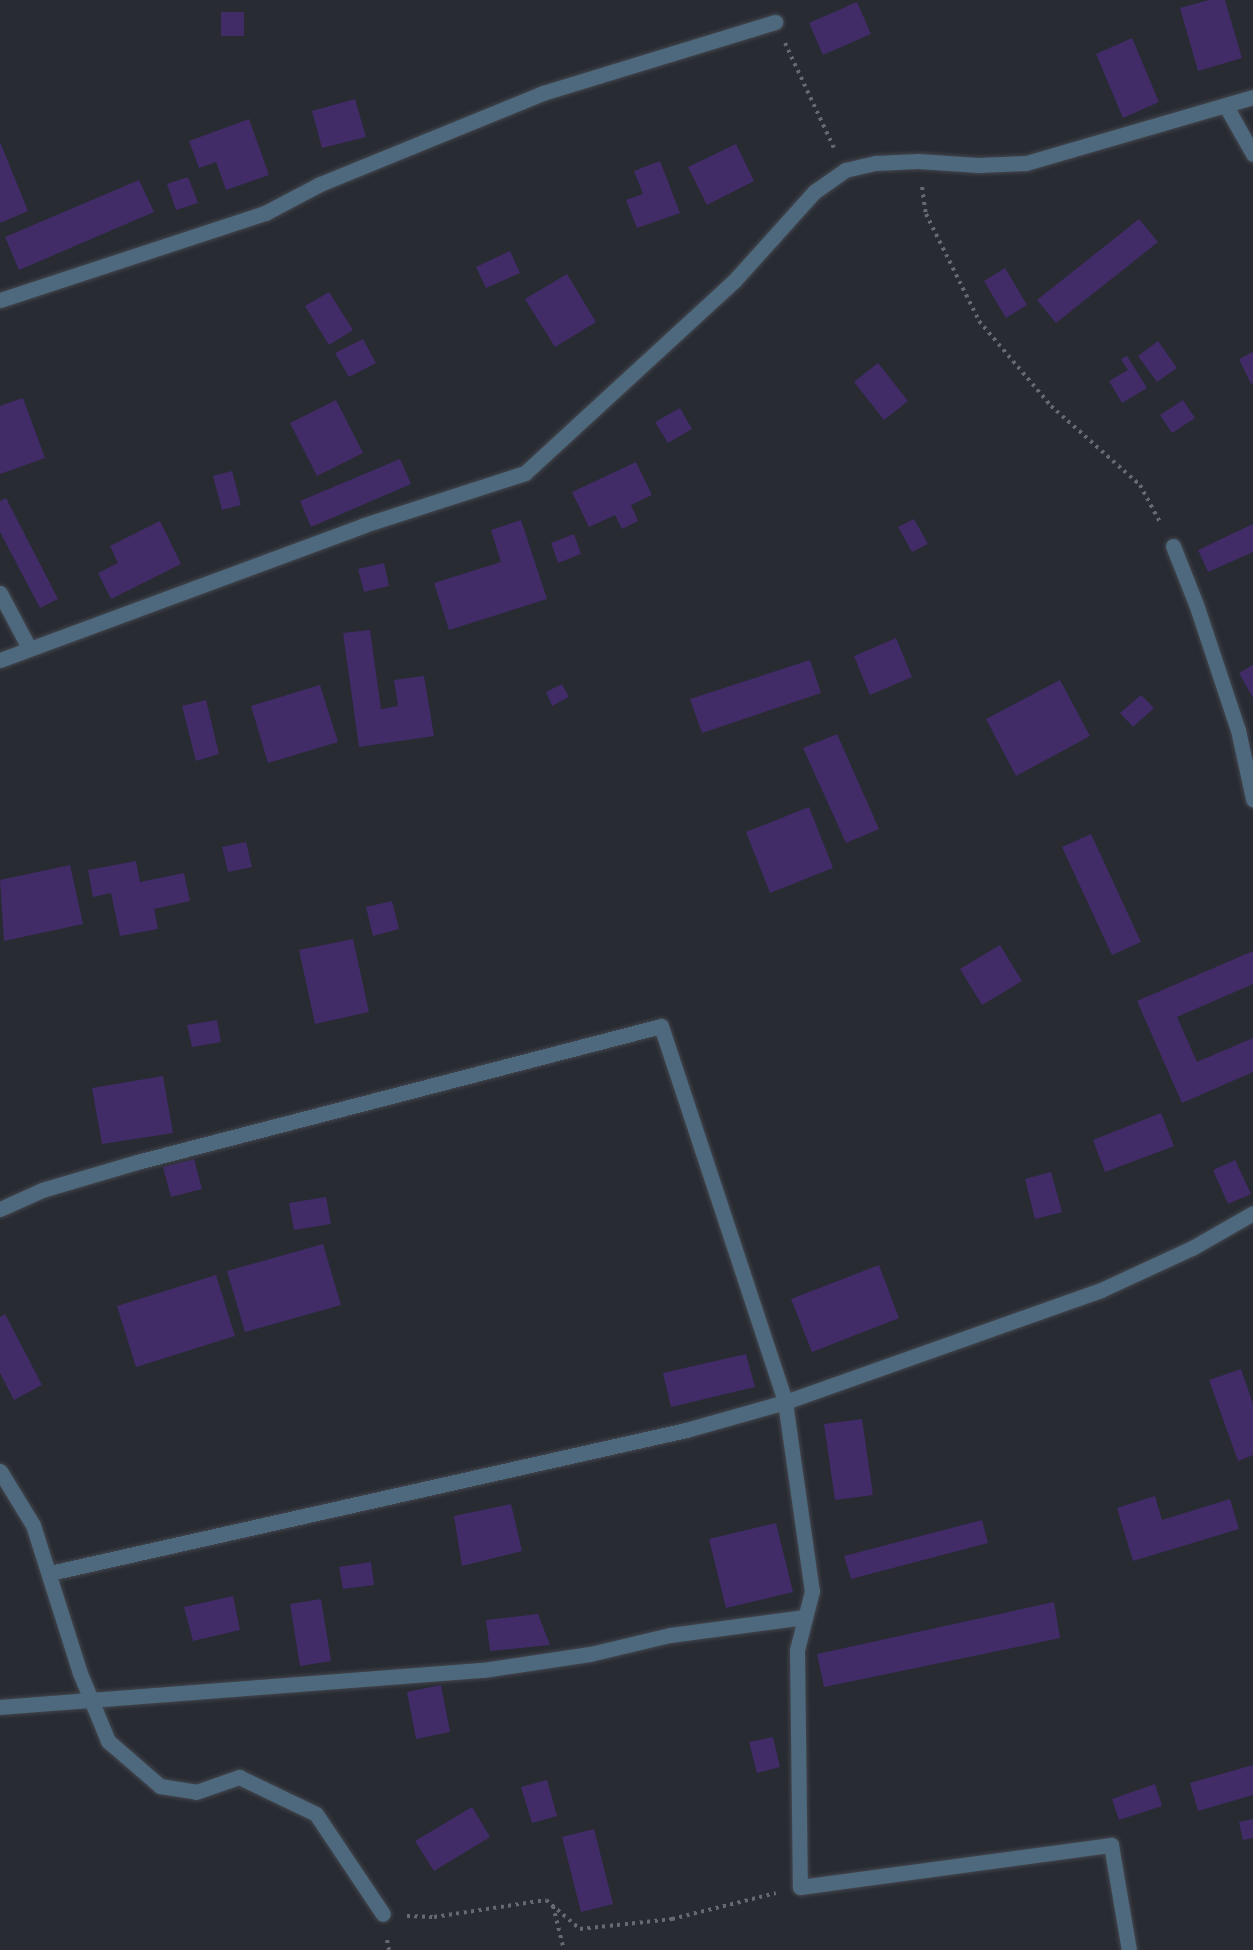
<!DOCTYPE html>
<html>
<head>
<meta charset="utf-8">
<style>
  body { margin:0 }
  #map { position:relative; width:1253px; height:1950px; overflow:hidden; background:#282b32; font-family:"Archivo Narrow",sans-serif }
  div>[style] { position:absolute }
  .building>* { inset:0; background:#412c68 }
  .path>* { height:4px; margin-top:-2px; transform-origin:0; background:repeating-linear-gradient(90deg,#66696f 0 3px,transparent 0 7.5px) }
  .roads { filter:drop-shadow(0 0 2px #43464d) drop-shadow(0 0 2px #43464d) }
  .minor>* { height:15px; margin:-7.5px; padding:0 7.5px; transform-origin:7.5px; border-radius:7.5px; background:#4e687d }
  span { translate:-50% -50%; white-space:nowrap; text-align:center; line-height:1.15; -webkit-text-stroke:4.5px #282b32; paint-order:stroke }
</style>
</head>
<body>
<div id="map">
  <div class="building">
    <i style="clip-path:polygon(1209px 0,1225px 0,1242px 58px,1198px 71px,1180px 8px)"></i>
    <i style="clip-path:polygon(857px 2px,871px 34px,823px 55px,809px 23px)"></i>
    <i style="clip-path:polygon(221px 12px,244px 12px,244px 36px,221px 36px)"></i>
    <i style="clip-path:polygon(1132px 38px,1159px 102px,1123px 118px,1096px 54px)"></i>
    <i style="clip-path:polygon(355px 99px,366px 137px,322px 148px,312px 111px)"></i>
    <i style="clip-path:polygon(249px 119px,269px 175px,226px 190px,216px 162px,199px 168px,189px 141px)"></i>
    <i style="clip-path:polygon(0 142px,28px 211px,0 223px)"></i>
    <i style="clip-path:polygon(736px 144px,754px 181px,707px 205px,688px 167px)"></i>
    <i style="clip-path:polygon(660px 161px,680px 213px,637px 228px,626px 200px,643px 194px,634px 171px)"></i>
    <i style="clip-path:polygon(188px 177px,198px 203px,176px 210px,167px 184px)"></i>
    <i style="clip-path:polygon(139px 180px,154px 212px,19px 270px,5px 237px)"></i>
    <i style="clip-path:polygon(1139px 219px,1158px 242px,1056px 323px,1037px 300px)"></i>
    <i style="clip-path:polygon(510px 251px,520px 273px,486px 288px,476px 267px)"></i>
    <i style="clip-path:polygon(1005px 268px,1027px 305px,1006px 318px,984px 281px)"></i>
    <i style="clip-path:polygon(567px 274px,596px 322px,555px 347px,525px 299px)"></i>
    <i style="clip-path:polygon(329px 292px,353px 330px,329px 345px,305px 306px)"></i>
    <i style="clip-path:polygon(363px 339px,376px 363px,349px 377px,335px 353px)"></i>
    <i style="clip-path:polygon(1158px 341px,1177px 368px,1157px 382px,1138px 356px)"></i>
    <i style="clip-path:polygon(1253px 352px,1253px 383px,1251px 384px,1239px 359px)"></i>
    <i style="clip-path:polygon(1127px 356px,1147px 388px,1122px 403px,1109px 381px,1128px 370px,1121px 359px)"></i>
    <i style="clip-path:polygon(878px 363px,908px 401px,884px 420px,854px 382px)"></i>
    <i style="clip-path:polygon(23px 398px,45px 458px,0 474px,0 406px)"></i>
    <i style="clip-path:polygon(336px 400px,363px 453px,317px 476px,290px 423px)"></i>
    <i style="clip-path:polygon(1183px 400px,1195px 418px,1172px 433px,1160px 415px)"></i>
    <i style="clip-path:polygon(680px 408px,692px 429px,668px 443px,655px 422px)"></i>
    <i style="clip-path:polygon(400px 459px,411px 484px,311px 527px,300px 501px)"></i>
    <i style="clip-path:polygon(636px 462px,652px 495px,631px 505px,638px 521px,622px 529px,615px 515px,589px 527px,572px 492px)"></i>
    <i style="clip-path:polygon(232px 471px,241px 505px,222px 510px,213px 476px)"></i>
    <i style="clip-path:polygon(6px 498px,58px 599px,40px 608px,0 532px,0 501px)"></i>
    <i style="clip-path:polygon(914px 519px,928px 544px,912px 552px,898px 527px)"></i>
    <i style="clip-path:polygon(521px 520px,547px 599px,449px 630px,434px 583px,501px 562px,491px 530px)"></i>
    <i style="clip-path:polygon(160px 521px,181px 564px,111px 599px,98px 573px,118px 563px,110px 546px)"></i>
    <i style="clip-path:polygon(1253px 524px,1253px 552px,1208px 572px,1198px 550px)"></i>
    <i style="clip-path:polygon(574px 534px,581px 554px,558px 563px,551px 543px)"></i>
    <i style="clip-path:polygon(384px 563px,389px 586px,364px 592px,358px 569px)"></i>
    <i style="clip-path:polygon(370px 630px,381px 709px,398px 706px,394px 680px,424px 676px,434px 736px,359px 747px,343px 633px)"></i>
    <i style="clip-path:polygon(896px 638px,912px 677px,870px 695px,854px 656px)"></i>
    <i style="clip-path:polygon(810px 660px,821px 693px,702px 733px,690px 699px)"></i>
    <i style="clip-path:polygon(1253px 665px,1253px 698px,1239px 673px)"></i>
    <i style="clip-path:polygon(1060px 680px,1090px 736px,1016px 776px,986px 719px)"></i>
    <i style="clip-path:polygon(562px 684px,569px 697px,552px 706px,546px 692px)"></i>
    <i style="clip-path:polygon(320px 685px,338px 742px,268px 763px,251px 706px)"></i>
    <i style="clip-path:polygon(1141px 695px,1154px 708px,1133px 727px,1120px 713px)"></i>
    <i style="clip-path:polygon(206px 700px,219px 754px,196px 761px,182px 706px)"></i>
    <i style="clip-path:polygon(837px 734px,879px 829px,846px 843px,803px 748px)"></i>
    <i style="clip-path:polygon(809px 807px,833px 868px,770px 893px,746px 832px)"></i>
    <i style="clip-path:polygon(1091px 834px,1141px 942px,1112px 955px,1062px 847px)"></i>
    <i style="clip-path:polygon(246px 842px,252px 867px,228px 872px,222px 847px)"></i>
    <i style="clip-path:polygon(136px 861px,140px 882px,184px 873px,190px 901px,154px 909px,158px 929px,120px 936px,111px 893px,93px 897px,88px 870px)"></i>
    <i style="clip-path:polygon(70px 865px,83px 924px,4px 941px,0 880px)"></i>
    <i style="clip-path:polygon(392px 901px,399px 929px,373px 936px,366px 907px)"></i>
    <i style="clip-path:polygon(353px 939px,369px 1012px,315px 1024px,299px 950px)"></i>
    <i style="clip-path:polygon(1000px 945px,1022px 981px,982px 1005px,960px 969px)"></i>
    <i style="clip-path:polygon(1253px 951px,1253px 984px,1177px 1017px,1197px 1062px,1253px 1038px,1253px 1072px,1182px 1103px,1137px 1001px)"></i>
    <i style="clip-path:polygon(217px 1020px,221px 1042px,192px 1047px,187px 1025px)"></i>
    <i style="clip-path:polygon(163px 1076px,173px 1133px,102px 1144px,92px 1088px)"></i>
    <i style="clip-path:polygon(1161px 1113px,1174px 1146px,1105px 1172px,1093px 1140px)"></i>
    <i style="clip-path:polygon(194px 1159px,202px 1189px,171px 1197px,163px 1167px)"></i>
    <i style="clip-path:polygon(1235px 1160px,1251px 1194px,1228px 1204px,1213px 1170px)"></i>
    <i style="clip-path:polygon(1051px 1172px,1062px 1212px,1035px 1219px,1025px 1179px)"></i>
    <i style="clip-path:polygon(326px 1197px,331px 1224px,294px 1230px,289px 1203px)"></i>
    <i style="clip-path:polygon(323px 1244px,341px 1305px,245px 1332px,227px 1271px)"></i>
    <i style="clip-path:polygon(879px 1265px,899px 1318px,812px 1352px,791px 1299px)"></i>
    <i style="clip-path:polygon(216px 1275px,235px 1336px,136px 1367px,117px 1306px)"></i>
    <i style="clip-path:polygon(5px 1314px,42px 1385px,14px 1400px,0 1373px,0 1317px)"></i>
    <i style="clip-path:polygon(746px 1354px,755px 1387px,671px 1407px,663px 1373px)"></i>
    <i style="clip-path:polygon(1241px 1369px,1253px 1404px,1253px 1455px,1238px 1461px,1209px 1380px)"></i>
    <i style="clip-path:polygon(862px 1419px,873px 1495px,835px 1500px,824px 1424px)"></i>
    <i style="clip-path:polygon(1155px 1496px,1162px 1520px,1230px 1499px,1239px 1529px,1133px 1561px,1117px 1508px)"></i>
    <i style="clip-path:polygon(511px 1504px,522px 1551px,462px 1566px,454px 1516px)"></i>
    <i style="clip-path:polygon(982px 1520px,988px 1543px,851px 1579px,844px 1556px)"></i>
    <i style="clip-path:polygon(776px 1523px,793px 1592px,726px 1608px,709px 1539px)"></i>
    <i style="clip-path:polygon(371px 1562px,374px 1585px,343px 1589px,339px 1567px)"></i>
    <i style="clip-path:polygon(233px 1596px,240px 1630px,193px 1641px,184px 1607px)"></i>
    <i style="clip-path:polygon(321px 1599px,331px 1661px,300px 1666px,290px 1604px)"></i>
    <i style="clip-path:polygon(1054px 1602px,1060px 1638px,824px 1687px,817px 1654px)"></i>
    <i style="clip-path:polygon(538px 1614px,550px 1645px,490px 1651px,486px 1620px)"></i>
    <i style="clip-path:polygon(441px 1685px,450px 1732px,416px 1739px,407px 1692px)"></i>
    <i style="clip-path:polygon(773px 1737px,780px 1767px,757px 1773px,749px 1742px)"></i>
    <i style="clip-path:polygon(1253px 1765px,1253px 1795px,1198px 1811px,1190px 1783px)"></i>
    <i style="clip-path:polygon(547px 1780px,557px 1816px,532px 1823px,521px 1787px)"></i>
    <i style="clip-path:polygon(1155px 1784px,1162px 1806px,1119px 1820px,1112px 1799px)"></i>
    <i style="clip-path:polygon(472px 1807px,490px 1837px,434px 1871px,415px 1841px)"></i>
    <i style="clip-path:polygon(1253px 1819px,1253px 1838px,1243px 1840px,1239px 1822px)"></i>
    <i style="clip-path:polygon(594px 1829px,613px 1904px,581px 1912px,562px 1837px)"></i>
  </div>
  <div class="path">
    <i style="left:785px;top:43px;width:116px;rotate:65deg"></i>
    <i style="left:922px;top:187px;width:27px;rotate:82deg"></i>
    <i style="left:926px;top:214px;width:119px;rotate:63.6deg"></i>
    <i style="left:979px;top:321px;width:111px;rotate:49.7deg"></i>
    <i style="left:1051px;top:406px;width:119px;rotate:41.6deg"></i>
    <i style="left:1140px;top:485px;width:44px;rotate:61.7deg"></i>
    <i style="left:553px;top:1906px;width:45px;rotate:76deg"></i>
    <i style="left:407px;top:1916px;width:27px;rotate:2deg"></i>
    <i style="left:434px;top:1917px;width:113px;rotate:-8.6deg"></i>
    <i style="left:546px;top:1900px;width:45px;rotate:40.5deg"></i>
    <i style="left:580px;top:1929px;width:93px;rotate:-6.2deg"></i>
    <i style="left:672px;top:1919px;width:107px;rotate:-14deg"></i>
    <i style="left:387px;top:1940px;width:10px;rotate:79deg"></i>
  </div>
  <div class="roads">
    <div class="minor">
      <i style="left:1227px;top:108px;width:53px;rotate:60.5deg"></i>
      <i style="left:0;top:300px;width:279px;rotate:-18.2deg"></i>
      <i style="left:265px;top:213px;width:62px;rotate:-27.8deg"></i>
      <i style="left:320px;top:184px;width:241px;rotate:-22.2deg"></i>
      <i style="left:543px;top:93px;width:243px;rotate:-17deg"></i>
      <i style="left:1173px;top:546px;width:62px;rotate:68.4deg"></i>
      <i style="left:1196px;top:604px;width:133px;rotate:71.6deg"></i>
      <i style="left:1238px;top:730px;width:71px;rotate:77.7deg"></i>
      <i style="left:0;top:593px;width:62px;rotate:62.2deg"></i>
      <i style="left:0;top:660px;width:388px;rotate:-20.3deg"></i>
      <i style="left:364px;top:525px;width:169px;rotate:-17.9deg"></i>
      <i style="left:525px;top:473px;width:284px;rotate:-42.6deg"></i>
      <i style="left:734px;top:281px;width:120px;rotate:-48deg"></i>
      <i style="left:814px;top:192px;width:38px;rotate:-35deg"></i>
      <i style="left:845px;top:170px;width:32px;rotate:-13deg"></i>
      <i style="left:876px;top:163px;width:42px;rotate:-2.7deg"></i>
      <i style="left:918px;top:161px;width:60px;rotate:3.8deg"></i>
      <i style="left:978px;top:165px;width:48px;rotate:-2.4deg"></i>
      <i style="left:1026px;top:163px;width:236px;rotate:-16.2deg"></i>
      <i style="left:0;top:1209px;width:46px;rotate:-24.3deg"></i>
      <i style="left:42px;top:1190px;width:99px;rotate:-16.4deg"></i>
      <i style="left:137px;top:1162px;width:541px;rotate:-14.55deg"></i>
      <i style="left:661px;top:1026px;width:396px;rotate:71.7deg"></i>
      <i style="left:785px;top:1402px;width:191px;rotate:81.9deg"></i>
      <i style="left:812px;top:1591px;width:61px;rotate:104.3deg"></i>
      <i style="left:797px;top:1650px;width:237px;rotate:89.3deg"></i>
      <i style="left:800px;top:1887px;width:314px;rotate:-7.7deg"></i>
      <i style="left:1111px;top:1845px;width:107px;rotate:80.3deg"></i>
      <i style="left:0;top:1471px;width:63px;rotate:58.6deg"></i>
      <i style="left:33px;top:1525px;width:155px;rotate:72.4deg"></i>
      <i style="left:80px;top:1673px;width:74px;rotate:67.6deg"></i>
      <i style="left:108px;top:1741px;width:69px;rotate:40.9deg"></i>
      <i style="left:160px;top:1786px;width:36px;rotate:9deg"></i>
      <i style="left:196px;top:1792px;width:46px;rotate:-19.2deg"></i>
      <i style="left:239px;top:1777px;width:85px;rotate:25.7deg"></i>
      <i style="left:316px;top:1814px;width:120px;rotate:56.2deg"></i>
      <i style="left:50px;top:1573px;width:652px;rotate:-12.67deg"></i>
      <i style="left:686px;top:1430px;width:103px;rotate:-15.8deg"></i>
      <i style="left:785px;top:1402px;width:335px;rotate:-19.5deg"></i>
      <i style="left:1101px;top:1290px;width:100px;rotate:-24.8deg"></i>
      <i style="left:1192px;top:1248px;width:70px;rotate:-29.8deg"></i>
      <i style="left:0;top:1707px;width:484px;rotate:-4.4deg"></i>
      <i style="left:483px;top:1670px;width:108px;rotate:-8.5deg"></i>
      <i style="left:590px;top:1654px;width:82px;rotate:-13.4deg"></i>
      <i style="left:670px;top:1635px;width:136px;rotate:-7.6deg"></i>
    </div>
  </div>
</div>
</body>
</html>
